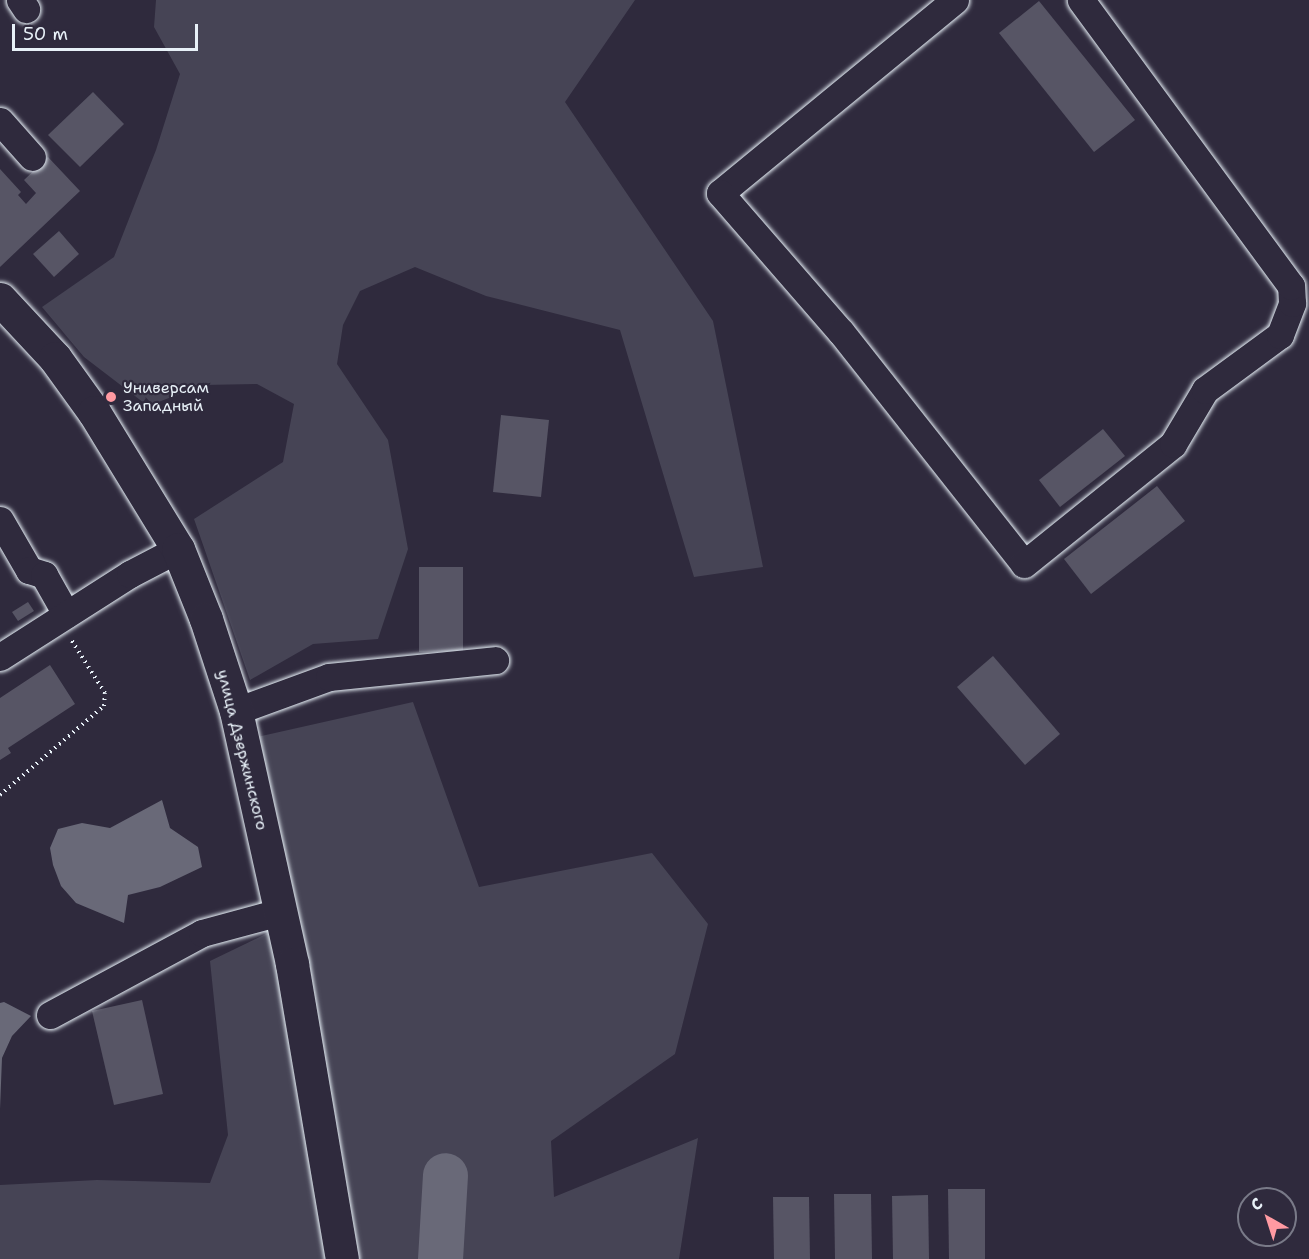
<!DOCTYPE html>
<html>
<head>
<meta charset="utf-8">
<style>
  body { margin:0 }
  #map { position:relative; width:1309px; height:1259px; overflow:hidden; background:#2f2a3d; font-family:"Shantell Sans",sans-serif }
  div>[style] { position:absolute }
  .green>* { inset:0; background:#464455 }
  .water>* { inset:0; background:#696978 }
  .river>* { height:45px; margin:-22.5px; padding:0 22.5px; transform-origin:22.5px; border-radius:22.5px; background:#696978 }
  .building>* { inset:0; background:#575565 }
  .path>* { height:4px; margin-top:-2px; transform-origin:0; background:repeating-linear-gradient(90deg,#e8f1f8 0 1.5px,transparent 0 6px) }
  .roads { filter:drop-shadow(0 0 2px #e8f1f8) drop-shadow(0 0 2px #e8f1f8) }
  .minor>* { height:27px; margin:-13.5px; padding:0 13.5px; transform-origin:13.5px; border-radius:13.5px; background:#2f2a3d }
  .major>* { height:33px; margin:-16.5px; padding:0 16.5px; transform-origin:16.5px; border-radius:16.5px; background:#2f2a3d }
  .dots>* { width:16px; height:16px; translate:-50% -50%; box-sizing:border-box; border:3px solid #2f2a3d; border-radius:50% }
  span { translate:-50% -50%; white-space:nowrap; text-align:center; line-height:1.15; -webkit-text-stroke:4.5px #2f2a3d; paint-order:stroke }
  .poi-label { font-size:16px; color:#e8f1f8 }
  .left { translate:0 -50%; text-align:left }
  .street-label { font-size:16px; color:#e8f1f8 }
  .north { position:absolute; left:1237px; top:1187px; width:60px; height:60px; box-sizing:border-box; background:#2f2a3d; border:2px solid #797a88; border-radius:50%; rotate:321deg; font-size:16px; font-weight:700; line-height:24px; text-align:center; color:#e8f1f8 }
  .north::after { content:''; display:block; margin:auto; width:21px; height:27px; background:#ff9aa2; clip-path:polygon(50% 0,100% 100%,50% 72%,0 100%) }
  .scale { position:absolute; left:12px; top:24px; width:186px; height:27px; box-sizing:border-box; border:3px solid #e8f1f8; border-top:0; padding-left:8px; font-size:18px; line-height:21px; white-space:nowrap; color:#e8f1f8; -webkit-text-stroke:4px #2f2a3d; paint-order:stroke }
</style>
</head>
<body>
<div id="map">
  <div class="green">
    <i style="clip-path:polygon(156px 0,635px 0,565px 102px,713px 321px,763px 567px,694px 577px,620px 330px,486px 296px,415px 267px,360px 291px,343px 325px,337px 364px,388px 440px,408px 549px,378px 639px,313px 644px,250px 680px,194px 519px,283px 462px,294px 404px,257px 384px,203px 385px,148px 406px,84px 357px,42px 307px,114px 257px,156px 150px,180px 74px,154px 27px)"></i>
    <i style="clip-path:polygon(413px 702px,479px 887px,652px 853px,708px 924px,675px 1054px,551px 1141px,554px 1197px,698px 1138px,679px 1259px,0 1259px,0 1185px,97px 1180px,210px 1183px,228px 1135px,210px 961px,295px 920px,257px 737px)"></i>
  </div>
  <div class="water">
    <i style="clip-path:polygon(162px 800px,170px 828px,198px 847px,202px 867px,160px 887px,128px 895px,124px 923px,76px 903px,61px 886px,53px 865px,50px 848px,58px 829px,82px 823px,110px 828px)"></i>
    <i style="clip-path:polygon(4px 1002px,31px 1016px,12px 1036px,2px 1058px,0 1109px,0 1003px)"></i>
  </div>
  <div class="river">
    <i style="left:440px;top:1259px;width:84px;rotate:-86.6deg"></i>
  </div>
  <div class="building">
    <i style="clip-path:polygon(1039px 1px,1135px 120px,1094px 152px,999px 33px)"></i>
    <i style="clip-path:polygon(93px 92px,124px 124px,80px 167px,48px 135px)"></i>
    <i style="clip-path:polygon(48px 157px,80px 191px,0 267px,0 169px,21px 192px,18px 195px,26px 204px,36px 193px,24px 180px)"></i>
    <i style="clip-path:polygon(59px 231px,79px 254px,54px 277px,33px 254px)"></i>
    <i style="clip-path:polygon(501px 415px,549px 420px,541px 497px,493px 492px)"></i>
    <i style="clip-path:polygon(1103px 429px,1125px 456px,1060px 507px,1039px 480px)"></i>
    <i style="clip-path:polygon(1157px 486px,1185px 521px,1091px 594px,1064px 559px)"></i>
    <i style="clip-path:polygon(419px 567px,463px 567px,463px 651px,419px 652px)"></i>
    <i style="clip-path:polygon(28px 602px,34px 611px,18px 621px,12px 612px)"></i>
    <i style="clip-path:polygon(993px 656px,1060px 734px,1025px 765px,957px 687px)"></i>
    <i style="clip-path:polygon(50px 665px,75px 704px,8px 748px,11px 753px,0 760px,0 698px)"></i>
    <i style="clip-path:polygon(142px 1000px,163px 1094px,114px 1105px,92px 1011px)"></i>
    <i style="clip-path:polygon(948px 1189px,985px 1189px,985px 1259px,949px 1259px)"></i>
    <i style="clip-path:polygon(834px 1194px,871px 1194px,872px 1259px,835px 1259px)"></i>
    <i style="clip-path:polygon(928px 1195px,929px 1259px,893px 1259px,892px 1196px)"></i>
    <i style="clip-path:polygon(773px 1197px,809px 1197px,810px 1259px,774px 1259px)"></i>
  </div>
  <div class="path">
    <i style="left:0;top:795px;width:137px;rotate:-40.6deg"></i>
    <i style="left:104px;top:706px;width:13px;rotate:-86deg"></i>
    <i style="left:105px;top:693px;width:62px;rotate:-122.4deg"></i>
  </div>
  <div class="roads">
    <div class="minor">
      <i style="left:20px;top:0;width:11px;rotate:56deg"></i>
      <i style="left:955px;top:0;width:304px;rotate:140.6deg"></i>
      <i style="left:720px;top:193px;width:184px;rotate:49deg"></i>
      <i style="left:841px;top:332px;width:295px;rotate:51.7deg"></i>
      <i style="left:1024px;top:564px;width:191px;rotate:-38.8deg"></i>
      <i style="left:1173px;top:444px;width:63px;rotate:-59.3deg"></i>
      <i style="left:1205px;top:390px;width:93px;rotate:-36.3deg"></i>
      <i style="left:1280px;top:335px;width:34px;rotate:-69deg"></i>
      <i style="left:1292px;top:303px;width:17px;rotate:-93deg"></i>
      <i style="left:1291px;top:286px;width:355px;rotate:-126.3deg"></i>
      <i style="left:0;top:121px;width:48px;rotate:48.4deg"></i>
      <i style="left:0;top:520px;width:58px;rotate:59.9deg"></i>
      <i style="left:29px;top:570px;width:16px;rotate:18deg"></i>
      <i style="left:44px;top:575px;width:45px;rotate:60.6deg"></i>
      <i style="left:0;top:657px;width:154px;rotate:-32.6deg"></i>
      <i style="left:130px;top:574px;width:54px;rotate:-27.5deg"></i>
      <i style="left:236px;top:711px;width:99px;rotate:-20.1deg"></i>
      <i style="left:329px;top:677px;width:167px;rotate:-5.8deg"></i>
      <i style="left:50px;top:1015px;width:173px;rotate:-28.3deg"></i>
      <i style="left:202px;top:933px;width:81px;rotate:-15.1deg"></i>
    </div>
    <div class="major">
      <i style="left:0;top:299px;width:81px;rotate:47deg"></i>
      <i style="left:55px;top:358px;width:67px;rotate:54.2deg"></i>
      <i style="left:94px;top:412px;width:161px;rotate:58.5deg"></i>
      <i style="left:178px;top:549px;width:75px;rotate:68.2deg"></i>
      <i style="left:206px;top:619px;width:97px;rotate:71.9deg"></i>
      <i style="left:236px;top:711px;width:259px;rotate:77.5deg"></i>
      <i style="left:292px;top:964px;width:299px;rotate:80.4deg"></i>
    </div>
  </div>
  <div class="dots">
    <i style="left:111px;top:397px;background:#ff9aa2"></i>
  </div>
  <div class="poi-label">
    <span class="left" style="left:123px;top:397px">Универсам<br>Западный</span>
  </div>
  <div class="street-label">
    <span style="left:242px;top:750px;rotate:76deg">улица Дзержинского</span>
  </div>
  <div class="north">С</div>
  <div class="scale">50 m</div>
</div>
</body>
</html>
